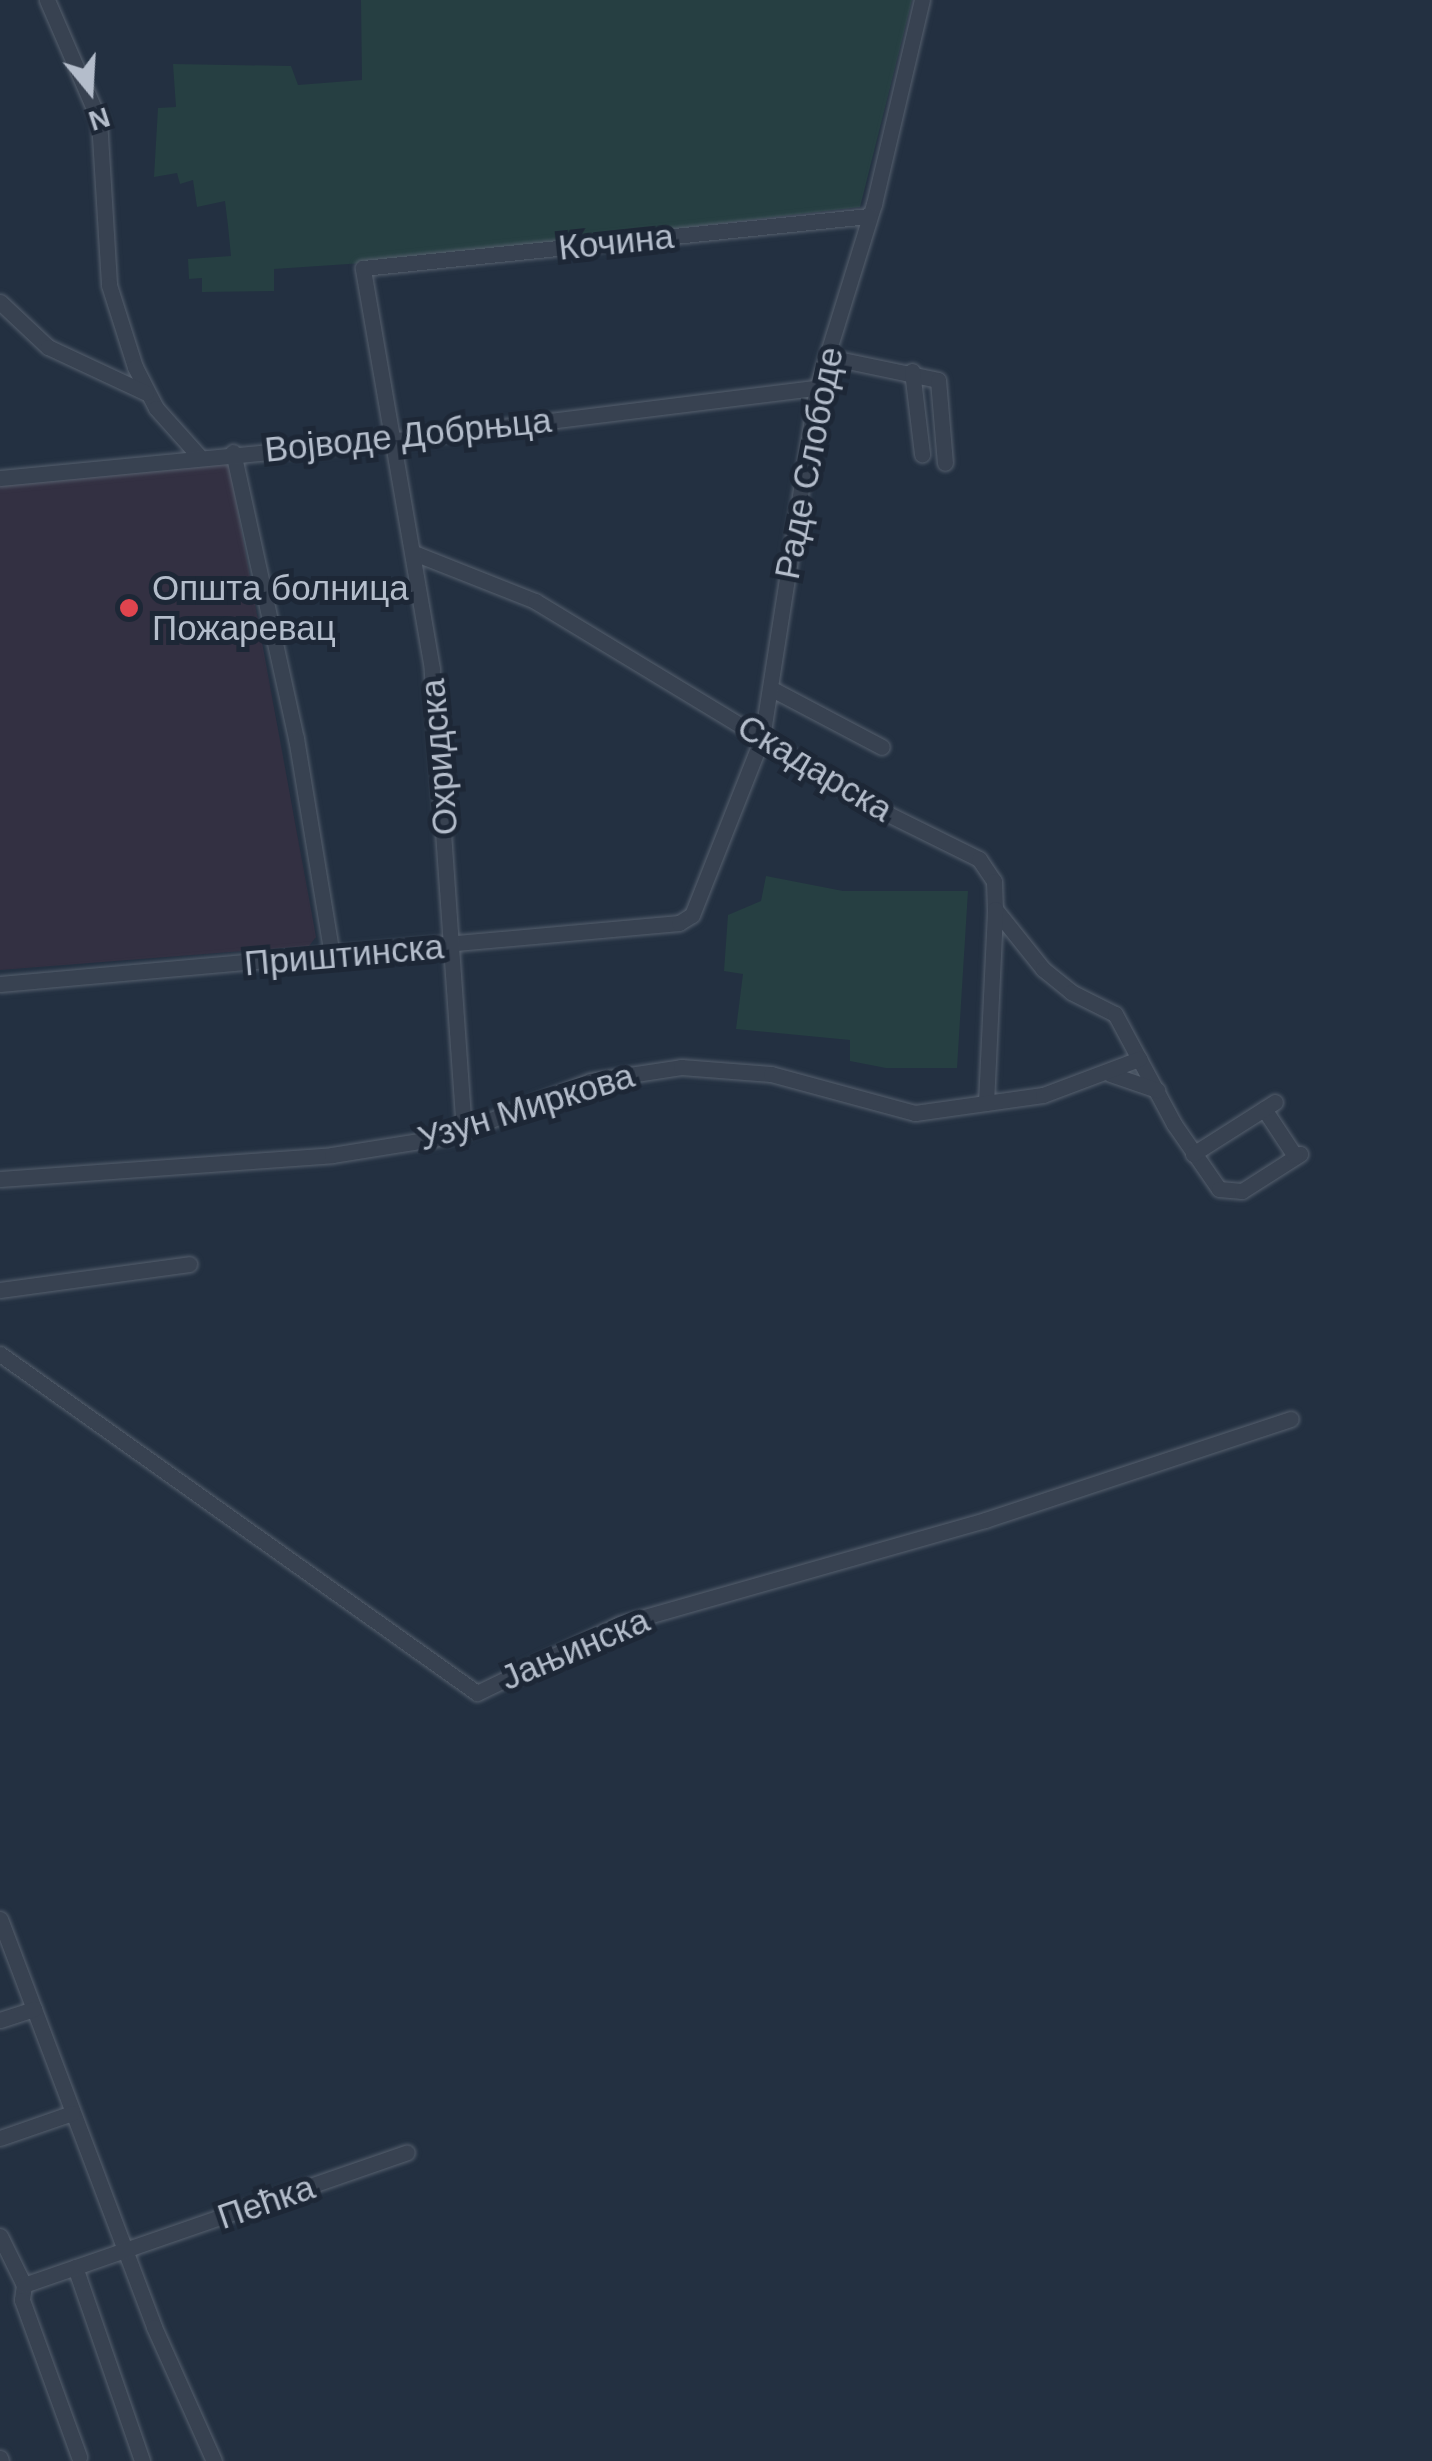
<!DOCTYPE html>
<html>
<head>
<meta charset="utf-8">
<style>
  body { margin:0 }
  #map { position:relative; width:1432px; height:2461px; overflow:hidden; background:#233041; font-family:Arial,sans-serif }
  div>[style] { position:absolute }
  .medical>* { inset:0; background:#333042 }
  .green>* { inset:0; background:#263f42 }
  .roads { filter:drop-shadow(0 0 2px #56606e) drop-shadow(0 0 2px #56606e) }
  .minor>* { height:15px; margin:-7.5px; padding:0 7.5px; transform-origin:7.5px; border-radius:7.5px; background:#384251 }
  .dots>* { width:28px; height:28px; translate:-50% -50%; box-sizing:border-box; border:5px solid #1d2736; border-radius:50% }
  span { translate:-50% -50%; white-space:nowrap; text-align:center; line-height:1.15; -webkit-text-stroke:10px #1d2736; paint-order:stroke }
  .street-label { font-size:35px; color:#b4bdcb }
  .poi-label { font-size:35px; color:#b4bdcb }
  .left { translate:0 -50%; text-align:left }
  .north { position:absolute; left:40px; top:40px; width:100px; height:100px; -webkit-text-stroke:8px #1d2736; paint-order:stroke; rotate:162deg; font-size:28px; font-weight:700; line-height:40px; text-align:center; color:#b4bdcb }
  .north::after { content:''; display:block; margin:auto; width:35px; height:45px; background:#b4bdcb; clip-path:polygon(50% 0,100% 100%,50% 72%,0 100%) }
</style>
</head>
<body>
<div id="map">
  <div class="medical">
    <i style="clip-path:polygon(229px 462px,316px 937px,309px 946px,0 970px,0 485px)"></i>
  </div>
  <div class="green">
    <i style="clip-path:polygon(361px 0,912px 0,860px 207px,408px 260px,274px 269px,274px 291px,202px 292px,202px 278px,189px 279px,188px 259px,231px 256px,228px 226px,225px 201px,197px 207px,193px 180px,180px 184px,177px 173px,154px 177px,158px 108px,176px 107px,173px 64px,291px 66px,298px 85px,362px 80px)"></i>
    <i style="clip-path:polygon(766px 876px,843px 891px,968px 891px,957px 1068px,886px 1068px,850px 1061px,850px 1040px,736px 1029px,743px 974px,724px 971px,728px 915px,761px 901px)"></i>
  </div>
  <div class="roads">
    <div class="minor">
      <i style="left:47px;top:0;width:131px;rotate:66.6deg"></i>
      <i style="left:99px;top:120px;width:165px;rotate:86.5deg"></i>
      <i style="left:109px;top:285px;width:86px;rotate:72.4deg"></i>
      <i style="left:135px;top:367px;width:46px;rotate:62.9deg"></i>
      <i style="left:156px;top:408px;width:64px;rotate:48.1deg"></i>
      <i style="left:0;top:302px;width:66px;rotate:43.2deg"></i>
      <i style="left:48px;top:347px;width:108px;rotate:25.1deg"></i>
      <i style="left:828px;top:357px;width:112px;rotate:11.8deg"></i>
      <i style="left:938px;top:380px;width:83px;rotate:85.2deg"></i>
      <i style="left:912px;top:371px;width:84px;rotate:83.1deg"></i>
      <i style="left:233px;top:452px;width:293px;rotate:77.6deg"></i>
      <i style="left:296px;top:738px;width:221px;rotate:80.6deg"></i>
      <i style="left:0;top:478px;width:399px;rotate:-5.5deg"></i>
      <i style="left:397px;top:440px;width:423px;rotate:-7.1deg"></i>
      <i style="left:414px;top:553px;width:130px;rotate:21.6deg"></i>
      <i style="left:535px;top:601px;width:408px;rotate:31.2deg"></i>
      <i style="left:884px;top:812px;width:106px;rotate:26.3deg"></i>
      <i style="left:979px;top:859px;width:27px;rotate:56deg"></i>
      <i style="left:994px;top:881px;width:28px;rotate:88deg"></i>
      <i style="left:995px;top:909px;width:77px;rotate:51.3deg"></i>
      <i style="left:1043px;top:969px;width:36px;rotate:39deg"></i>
      <i style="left:1071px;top:992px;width:49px;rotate:26.6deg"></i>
      <i style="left:1115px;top:1014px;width:125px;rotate:61.8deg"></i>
      <i style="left:1174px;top:1124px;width:79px;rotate:55.3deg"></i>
      <i style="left:1219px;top:1189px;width:23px;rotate:5deg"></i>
      <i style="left:1242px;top:1191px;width:69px;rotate:-32.5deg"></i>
      <i style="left:772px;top:689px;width:124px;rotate:27.8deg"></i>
      <i style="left:0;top:984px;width:682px;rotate:-5.13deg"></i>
      <i style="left:679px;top:923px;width:15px;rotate:-32deg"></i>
      <i style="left:692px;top:915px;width:190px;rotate:-68.4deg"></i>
      <i style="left:762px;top:738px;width:354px;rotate:-81.1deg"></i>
      <i style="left:817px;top:388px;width:193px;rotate:-72.8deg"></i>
      <i style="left:874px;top:204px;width:210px;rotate:-76.8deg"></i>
      <i style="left:1110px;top:1074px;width:50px;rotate:18.8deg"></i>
      <i style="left:986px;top:1103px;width:194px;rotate:-87.3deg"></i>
      <i style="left:1264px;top:1109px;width:56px;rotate:56.6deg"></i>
      <i style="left:464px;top:1132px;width:464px;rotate:-94deg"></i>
      <i style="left:432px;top:669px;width:407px;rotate:-99.8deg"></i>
      <i style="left:363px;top:268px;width:509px;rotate:-5.87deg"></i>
      <i style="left:1193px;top:1154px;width:97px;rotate:-32.4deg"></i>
      <i style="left:0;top:1179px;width:333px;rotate:-4.1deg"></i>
      <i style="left:332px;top:1155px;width:120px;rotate:-9.1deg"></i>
      <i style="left:450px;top:1136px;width:150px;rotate:-21.4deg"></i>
      <i style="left:590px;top:1081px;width:92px;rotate:-8.7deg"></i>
      <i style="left:681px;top:1067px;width:90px;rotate:4.4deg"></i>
      <i style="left:771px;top:1074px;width:149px;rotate:15.2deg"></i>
      <i style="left:915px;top:1113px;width:129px;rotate:-8deg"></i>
      <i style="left:1043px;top:1095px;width:103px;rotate:-20.6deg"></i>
      <i style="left:0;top:1290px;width:191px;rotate:-7.8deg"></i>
      <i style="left:0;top:1354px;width:585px;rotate:35.4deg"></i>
      <i style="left:477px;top:1693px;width:159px;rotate:-25.8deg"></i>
      <i style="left:620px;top:1624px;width:380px;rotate:-15.9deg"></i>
      <i style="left:985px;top:1520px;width:322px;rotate:-18.3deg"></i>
      <i style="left:0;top:1919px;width:436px;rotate:69.3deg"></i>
      <i style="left:154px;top:2327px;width:147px;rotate:65.9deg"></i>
      <i style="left:0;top:2020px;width:36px;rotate:-18deg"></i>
      <i style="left:0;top:2138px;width:76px;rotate:-19.1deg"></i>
      <i style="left:0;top:2236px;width:55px;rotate:63.9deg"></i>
      <i style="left:24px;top:2285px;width:15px;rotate:98deg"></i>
      <i style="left:22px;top:2300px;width:167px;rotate:70deg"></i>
      <i style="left:75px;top:2267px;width:205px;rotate:70.9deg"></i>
      <i style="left:24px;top:2285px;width:405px;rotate:-19.1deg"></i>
      <i style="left:0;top:2458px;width:3px;rotate:72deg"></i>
    </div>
  </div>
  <div class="dots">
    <i style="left:129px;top:608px;background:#e0444e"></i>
  </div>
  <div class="street-label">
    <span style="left:616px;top:242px;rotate:-6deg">Кочина</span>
    <span style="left:408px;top:435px;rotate:-6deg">Војводе Добрњца</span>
    <span style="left:809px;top:463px;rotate:-79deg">Раде Слободе</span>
    <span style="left:439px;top:757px;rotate:-95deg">Охридска</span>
    <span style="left:815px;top:768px;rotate:31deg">Скадарска</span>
    <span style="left:344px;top:955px;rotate:-5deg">Приштинска</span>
    <span style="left:526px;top:1107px;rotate:-17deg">Узун Миркова</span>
    <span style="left:575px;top:1649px;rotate:-23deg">Јањинска</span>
    <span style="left:266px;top:2202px;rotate:-19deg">Пећка</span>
  </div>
  <div class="poi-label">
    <span class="left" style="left:152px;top:608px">Општа болница<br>Пожаревац</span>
  </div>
  <div class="north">N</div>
</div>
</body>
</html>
